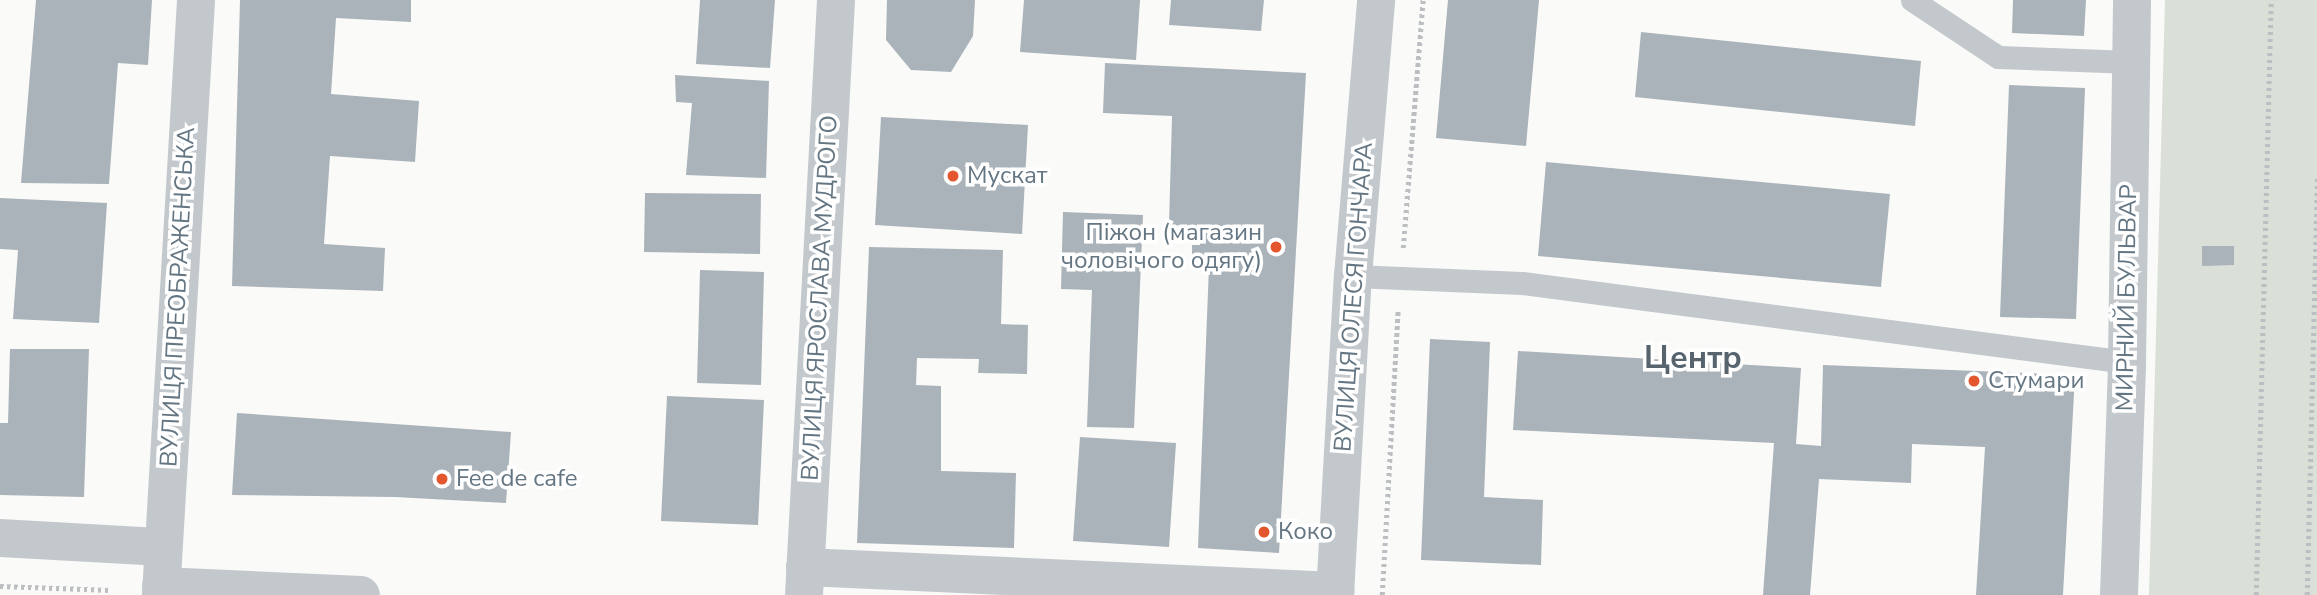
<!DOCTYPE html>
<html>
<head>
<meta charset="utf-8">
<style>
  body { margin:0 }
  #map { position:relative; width:2317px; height:595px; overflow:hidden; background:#fafaf8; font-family:"Nunito Sans",sans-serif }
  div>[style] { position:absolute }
  .green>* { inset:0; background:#dadfd7 }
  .building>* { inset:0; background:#aab3b9 }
  .path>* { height:4.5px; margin-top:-2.25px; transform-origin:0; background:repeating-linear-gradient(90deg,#bbbfc2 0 3.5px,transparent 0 7px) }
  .lane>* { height:23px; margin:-11.5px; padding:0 11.5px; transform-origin:11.5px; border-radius:11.5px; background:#c3c8cc }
  .street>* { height:38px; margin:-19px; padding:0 19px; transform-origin:19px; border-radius:19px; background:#c3c8cc }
  .dots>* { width:19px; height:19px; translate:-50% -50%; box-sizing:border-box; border:4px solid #fff; border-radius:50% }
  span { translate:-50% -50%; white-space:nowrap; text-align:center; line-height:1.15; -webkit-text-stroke:7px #fff; paint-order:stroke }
  .poi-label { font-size:24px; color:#657683 }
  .left { translate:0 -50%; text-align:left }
  .right { translate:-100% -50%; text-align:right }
  .street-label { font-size:24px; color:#657683 }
  .district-label { font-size:32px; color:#57646e; font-weight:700 }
</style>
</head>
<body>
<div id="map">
  <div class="green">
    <i style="clip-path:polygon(2165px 0,2317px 0,2317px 595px,2149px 595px)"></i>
  </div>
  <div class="building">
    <i style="clip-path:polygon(36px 0,152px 0,148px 65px,118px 63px,109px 184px,21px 183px)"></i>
    <i style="clip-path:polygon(240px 0,411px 0,411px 22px,336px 18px,331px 94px,419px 101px,415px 162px,330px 156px,324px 244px,385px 248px,383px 291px,232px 286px)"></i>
    <i style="clip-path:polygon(700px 0,775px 0,770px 68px,696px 64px)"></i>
    <i style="clip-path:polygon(887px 0,975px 0,973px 36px,951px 72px,911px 70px,886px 40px)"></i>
    <i style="clip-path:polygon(1024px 0,1140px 0,1136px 60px,1020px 52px)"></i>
    <i style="clip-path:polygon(1171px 0,1264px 0,1261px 31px,1169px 25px)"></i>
    <i style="clip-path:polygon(1448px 0,1539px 0,1526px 146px,1436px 138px)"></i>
    <i style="clip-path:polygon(2013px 0,2086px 0,2084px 36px,2012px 33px)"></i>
    <i style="clip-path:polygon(1641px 32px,1921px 61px,1915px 126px,1635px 97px)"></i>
    <i style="clip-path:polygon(1105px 63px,1306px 73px,1279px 553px,1198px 548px,1209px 266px,1192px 266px,1192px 245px,1200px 245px,1200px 226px,1169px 225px,1172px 116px,1103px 113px)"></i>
    <i style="clip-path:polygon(675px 75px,769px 81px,766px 178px,686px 175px,692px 103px,676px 102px)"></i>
    <i style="clip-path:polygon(2009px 85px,2085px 88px,2076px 319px,2000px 317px)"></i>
    <i style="clip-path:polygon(881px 117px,1028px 125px,1022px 234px,875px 225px)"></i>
    <i style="clip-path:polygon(1546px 162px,1890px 194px,1881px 287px,1538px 256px)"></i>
    <i style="clip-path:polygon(645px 193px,761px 194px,760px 254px,644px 252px)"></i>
    <i style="clip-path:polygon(0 198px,107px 203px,99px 323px,13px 319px,18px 250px,0 249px)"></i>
    <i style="clip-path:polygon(1063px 212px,1143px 215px,1134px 428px,1087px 427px,1092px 290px,1061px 289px)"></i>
    <i style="clip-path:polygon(2202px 246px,2234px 246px,2234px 265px,2202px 266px)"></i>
    <i style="clip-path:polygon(869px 247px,1003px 250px,1001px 324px,1028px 325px,1027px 374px,978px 373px,979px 359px,917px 358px,916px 385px,941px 386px,941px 471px,1016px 473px,1014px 548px,857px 543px)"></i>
    <i style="clip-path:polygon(700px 270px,764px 272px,761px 385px,697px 383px)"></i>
    <i style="clip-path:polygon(1430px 339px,1490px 342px,1484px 497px,1543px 500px,1541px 565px,1421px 560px)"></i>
    <i style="clip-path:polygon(10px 349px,89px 349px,84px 497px,0 495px,0 423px,8px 423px)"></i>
    <i style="clip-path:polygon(1518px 351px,1801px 368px,1796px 444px,1821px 446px,1823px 365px,2075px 375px,2063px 595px,1976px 595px,1985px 447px,1912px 444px,1911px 483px,1819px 479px,1810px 595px,1763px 595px,1774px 443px,1513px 430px)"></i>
    <i style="clip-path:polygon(667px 396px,764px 400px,758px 525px,661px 521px)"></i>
    <i style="clip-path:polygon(237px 413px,511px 432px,506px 503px,395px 497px,232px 495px)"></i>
    <i style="clip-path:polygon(1080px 437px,1176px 443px,1169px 547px,1073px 541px)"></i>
  </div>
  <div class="path">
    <i style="left:1403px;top:248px;width:249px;rotate:-85.4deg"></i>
    <i style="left:0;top:586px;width:110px;rotate:2.1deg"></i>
    <i style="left:1382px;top:595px;width:286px;rotate:-86.8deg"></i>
    <i style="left:2256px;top:595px;width:595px;rotate:-88.56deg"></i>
    <i style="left:2307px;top:595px;width:417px;rotate:-88.6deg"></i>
  </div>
  <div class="lane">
    <i style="left:1912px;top:0;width:103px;rotate:33.5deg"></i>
    <i style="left:1998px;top:57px;width:133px;rotate:2.2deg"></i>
    <i style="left:1353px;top:276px;width:169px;rotate:2.4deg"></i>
    <i style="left:1522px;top:283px;width:610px;rotate:7.44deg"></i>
  </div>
  <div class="street">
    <i style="left:0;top:538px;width:163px;rotate:3.2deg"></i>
    <i style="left:805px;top:567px;width:531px;rotate:2.59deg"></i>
    <i style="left:161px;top:586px;width:200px;rotate:2.6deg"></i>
    <i style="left:161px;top:595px;width:596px;rotate:-86.63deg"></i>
    <i style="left:804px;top:595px;width:596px;rotate:-86.92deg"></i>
    <i style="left:1335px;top:595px;width:320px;rotate:-86.8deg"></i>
    <i style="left:1353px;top:276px;width:277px;rotate:-85.2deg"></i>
    <i style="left:2119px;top:595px;width:233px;rotate:-88deg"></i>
    <i style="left:2127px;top:362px;width:362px;rotate:-89.2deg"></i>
  </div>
  <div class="dots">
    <i style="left:953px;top:176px;background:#e4572e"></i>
    <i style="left:1276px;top:247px;background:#e4572e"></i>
    <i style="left:1974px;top:381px;background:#e4572e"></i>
    <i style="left:442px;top:479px;background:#e4572e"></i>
    <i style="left:1264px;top:532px;background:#e4572e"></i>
  </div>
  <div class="poi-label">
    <span class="left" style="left:967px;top:176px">Мускат</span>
    <span class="right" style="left:1262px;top:247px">Піжон (магазин<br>чоловічого одягу)</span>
    <span class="left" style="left:1988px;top:381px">Стумари</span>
    <span class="left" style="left:456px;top:479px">Fee de cafe</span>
    <span class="left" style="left:1278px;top:532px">Коко</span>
  </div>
  <div class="street-label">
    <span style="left:178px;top:297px;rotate:-87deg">ВУЛИЦЯ ПРЕОБРАЖЕНСЬКА</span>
    <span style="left:1354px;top:297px;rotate:-86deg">ВУЛИЦЯ ОЛЕСЯ ГОНЧАРА</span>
    <span style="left:820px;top:298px;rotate:-87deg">ВУЛИЦЯ ЯРОСЛАВА МУДРОГО</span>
    <span style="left:2127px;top:298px;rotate:-89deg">МИРНИЙ БУЛЬВАР</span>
  </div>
  <div class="district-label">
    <span style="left:1693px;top:358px">Центр</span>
  </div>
</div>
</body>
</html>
